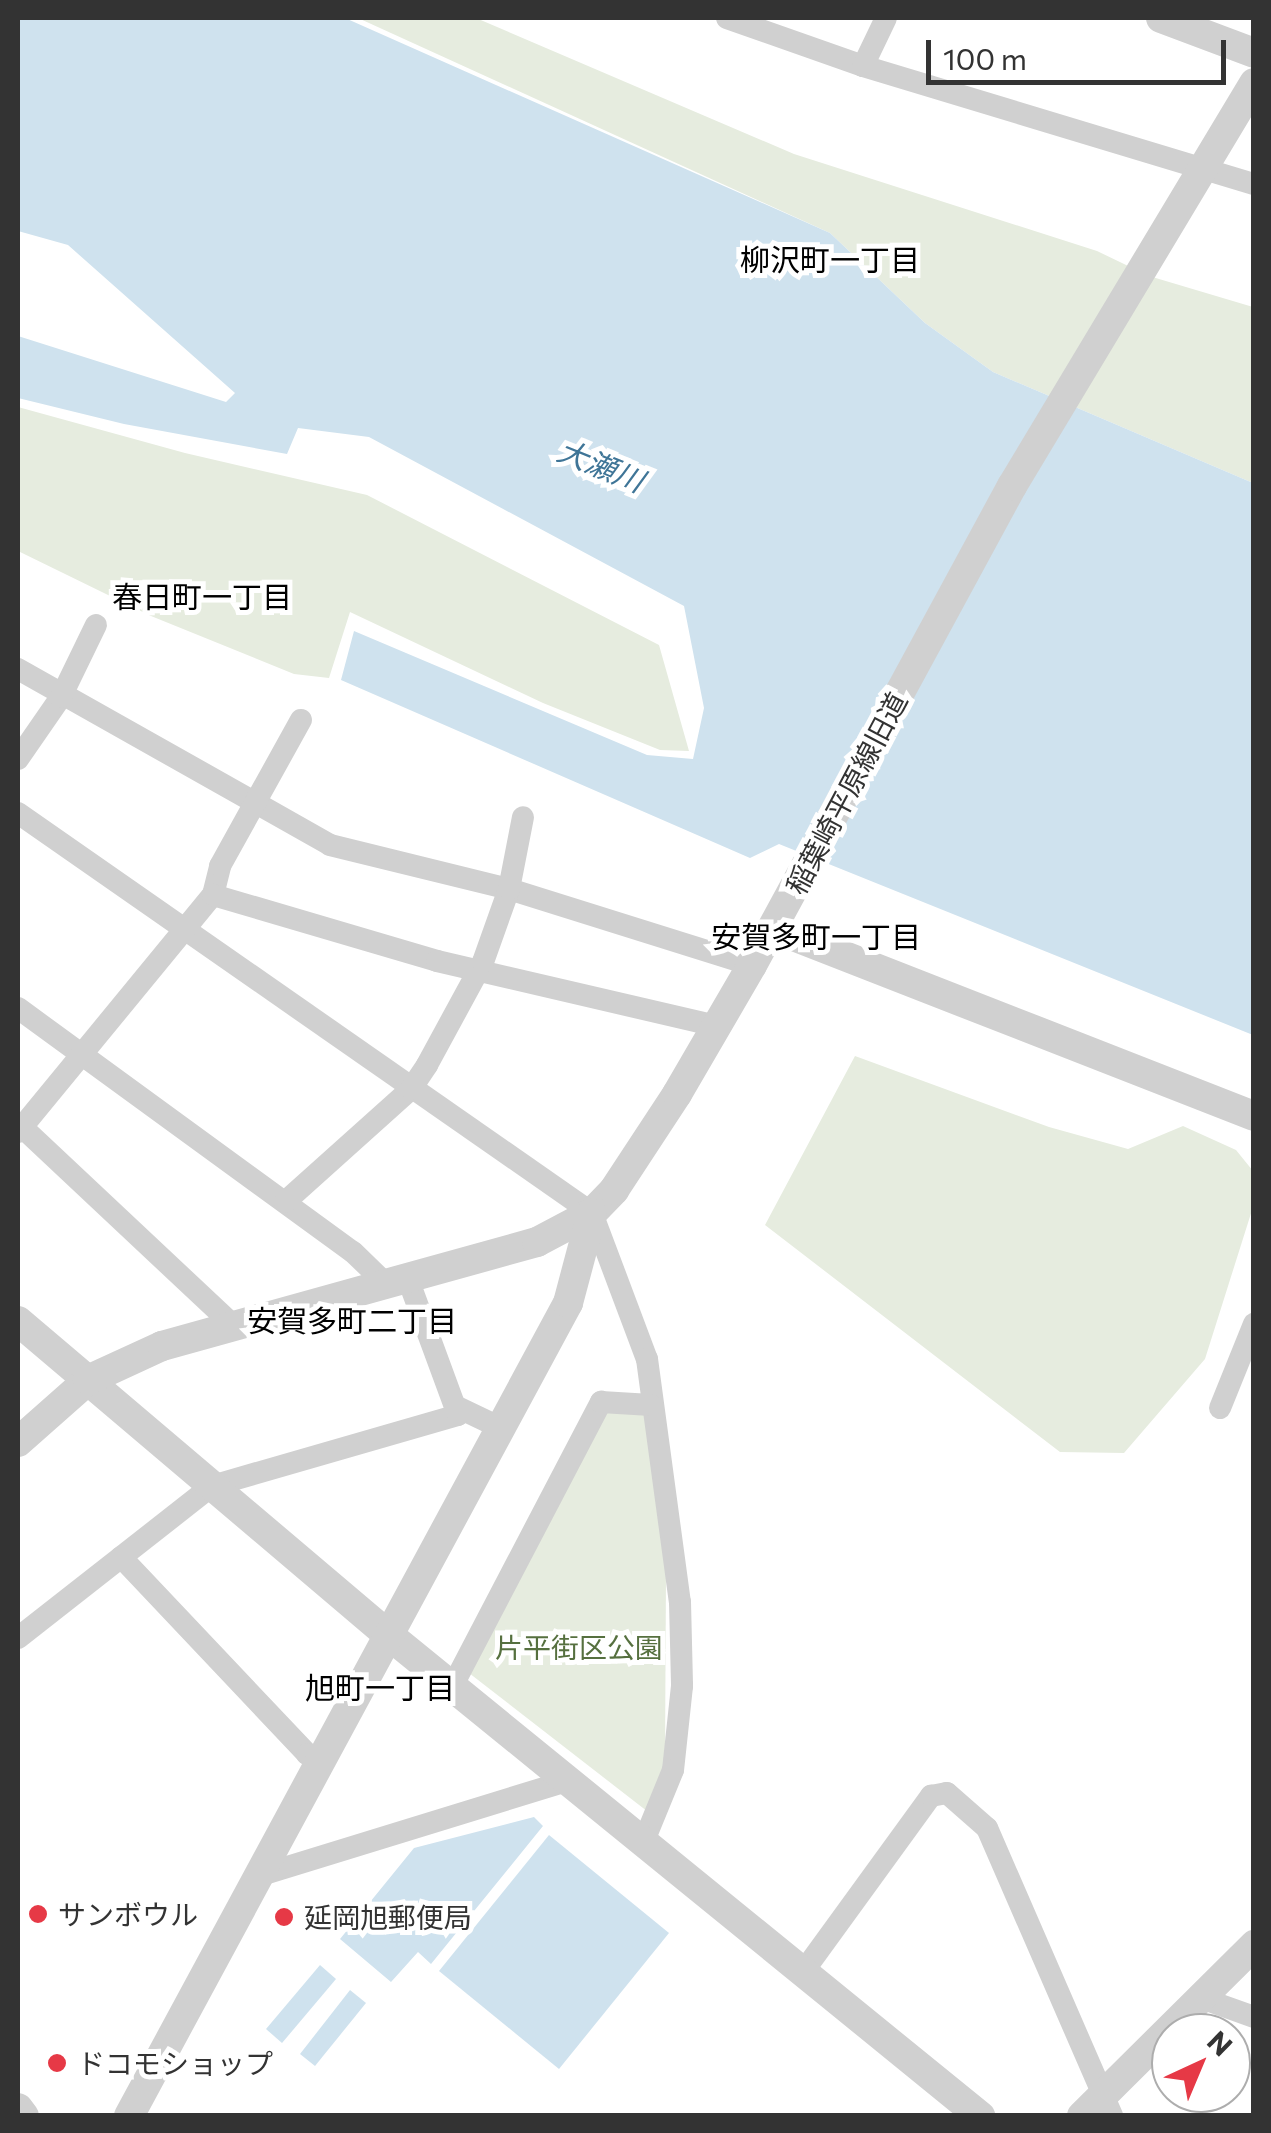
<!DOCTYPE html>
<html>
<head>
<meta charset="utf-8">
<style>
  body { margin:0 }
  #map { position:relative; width:1271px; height:2133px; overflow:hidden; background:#fff; font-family:Commissioner,"Noto Sans JP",sans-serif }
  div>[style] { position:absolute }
  .green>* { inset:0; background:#e6ecdf }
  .water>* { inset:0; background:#cfe2ee }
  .minor>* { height:22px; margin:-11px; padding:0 11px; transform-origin:11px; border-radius:11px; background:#d0d0d0 }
  .tertiary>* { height:30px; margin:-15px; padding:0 15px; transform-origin:15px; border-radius:15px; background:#d0d0d0 }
  .dots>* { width:28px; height:28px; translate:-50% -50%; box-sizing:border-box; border:5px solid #fff; border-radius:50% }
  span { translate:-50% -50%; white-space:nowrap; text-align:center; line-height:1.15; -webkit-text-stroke:10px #fff; paint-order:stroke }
  .street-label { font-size:28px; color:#333 }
  .park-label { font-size:28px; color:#56703f }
  .poi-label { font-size:28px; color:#333 }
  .left { translate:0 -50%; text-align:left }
  .neighbourhood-label { font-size:30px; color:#000 }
  .water-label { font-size:30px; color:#3f7597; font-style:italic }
  .frame { position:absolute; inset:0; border:20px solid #333; pointer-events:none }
  .north { position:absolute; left:1151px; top:2013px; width:100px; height:100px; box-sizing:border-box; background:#fff; border:2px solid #adadad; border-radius:50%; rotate:44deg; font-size:28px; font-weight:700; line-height:40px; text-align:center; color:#333 }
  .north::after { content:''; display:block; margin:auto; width:35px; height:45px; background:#e63946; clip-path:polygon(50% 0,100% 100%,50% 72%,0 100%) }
  .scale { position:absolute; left:926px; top:40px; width:300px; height:45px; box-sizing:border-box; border:5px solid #333; border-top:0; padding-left:12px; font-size:30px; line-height:35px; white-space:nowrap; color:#333; -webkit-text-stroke:8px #fff; paint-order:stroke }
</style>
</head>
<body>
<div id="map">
  <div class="green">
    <i style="clip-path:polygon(358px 18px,476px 18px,794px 154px,1097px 251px,1149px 276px,1253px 307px,1253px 483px,993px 372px,925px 323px,830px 233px)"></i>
    <i style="clip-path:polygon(18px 407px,185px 453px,367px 495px,659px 645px,689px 751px,660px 750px,543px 703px,350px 612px,329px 678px,294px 674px,151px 616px,18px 551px)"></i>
    <i style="clip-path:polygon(855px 1056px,1049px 1127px,1128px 1149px,1183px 1126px,1236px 1150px,1253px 1171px,1253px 1207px,1205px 1359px,1124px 1453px,1060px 1452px,765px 1225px)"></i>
    <i style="clip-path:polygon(606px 1405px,645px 1409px,666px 1573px,665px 1758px,652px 1815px,469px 1673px)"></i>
  </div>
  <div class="water">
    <i style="clip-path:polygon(18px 18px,345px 18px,830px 233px,925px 323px,993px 372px,1253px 483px,1253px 1035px,779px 844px,750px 858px,341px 680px,354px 631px,647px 755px,693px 759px,704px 708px,684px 606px,369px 437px,298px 428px,287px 454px,124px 424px,18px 398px,18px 336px,226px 402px,235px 393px,68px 245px,18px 231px)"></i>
    <i style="clip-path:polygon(534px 1817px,543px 1826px,431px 1964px,418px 1952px,391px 1982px,340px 1939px,414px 1848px)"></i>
    <i style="clip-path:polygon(549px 1835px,669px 1933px,559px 2069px,439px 1971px)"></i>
    <i style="clip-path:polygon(320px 1965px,336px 1979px,282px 2043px,266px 2029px)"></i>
    <i style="clip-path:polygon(350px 1990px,366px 2003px,315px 2066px,300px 2054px)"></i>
  </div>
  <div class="minor">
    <i style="left:727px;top:18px;width:144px;rotate:19.4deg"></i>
    <i style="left:863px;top:66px;width:408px;rotate:16.8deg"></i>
    <i style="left:863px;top:66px;width:53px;rotate:-64.4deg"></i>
    <i style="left:18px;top:669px;width:358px;rotate:29.4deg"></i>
    <i style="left:330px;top:845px;width:184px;rotate:13.8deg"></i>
    <i style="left:509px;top:889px;width:255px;rotate:17.4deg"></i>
    <i style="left:18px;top:759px;width:75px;rotate:-55.3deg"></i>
    <i style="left:61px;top:697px;width:80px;rotate:-64.1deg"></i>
    <i style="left:18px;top:813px;width:700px;rotate:34.87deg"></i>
    <i style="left:592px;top:1213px;width:156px;rotate:69.4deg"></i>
    <i style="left:647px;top:1359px;width:245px;rotate:82.3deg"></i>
    <i style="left:680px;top:1602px;width:84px;rotate:88.6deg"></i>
    <i style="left:682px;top:1686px;width:84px;rotate:96.1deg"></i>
    <i style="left:673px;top:1770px;width:79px;rotate:112.3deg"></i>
    <i style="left:213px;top:895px;width:30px;rotate:-76deg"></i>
    <i style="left:220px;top:866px;width:167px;rotate:-61deg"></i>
    <i style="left:18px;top:1008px;width:414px;rotate:36.1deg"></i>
    <i style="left:353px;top:1252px;width:47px;rotate:44.1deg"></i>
    <i style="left:22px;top:1127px;width:289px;rotate:43.2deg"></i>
    <i style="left:18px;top:1132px;width:307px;rotate:-50.6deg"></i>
    <i style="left:213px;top:895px;width:234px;rotate:16.4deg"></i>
    <i style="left:437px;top:961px;width:287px;rotate:13.1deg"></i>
    <i style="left:285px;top:1202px;width:169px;rotate:-41.9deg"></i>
    <i style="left:411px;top:1089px;width:29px;rotate:-56deg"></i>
    <i style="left:427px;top:1065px;width:117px;rotate:-61.5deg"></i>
    <i style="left:483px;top:962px;width:77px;rotate:-70.4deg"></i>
    <i style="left:509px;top:889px;width:73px;rotate:-79deg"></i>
    <i style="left:455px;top:1406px;width:51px;rotate:25.6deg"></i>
    <i style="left:1220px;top:1408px;width:91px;rotate:-68deg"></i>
    <i style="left:121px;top:1557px;width:271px;rotate:46.6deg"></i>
    <i style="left:307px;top:1754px;width:16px;rotate:27deg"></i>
    <i style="left:18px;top:1638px;width:246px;rotate:-38.1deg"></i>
    <i style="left:212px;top:1486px;width:256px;rotate:-16.1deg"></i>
    <i style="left:458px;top:1415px;width:145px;rotate:-110.2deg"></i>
    <i style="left:452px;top:1687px;width:322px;rotate:-62.4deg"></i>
    <i style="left:601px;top:1402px;width:50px;rotate:3.4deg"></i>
    <i style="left:258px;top:1876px;width:323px;rotate:-17.1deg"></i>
    <i style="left:803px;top:1972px;width:218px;rotate:-54deg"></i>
    <i style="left:931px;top:1796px;width:16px;rotate:-11deg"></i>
    <i style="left:947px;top:1793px;width:53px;rotate:41.2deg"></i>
    <i style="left:987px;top:1828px;width:314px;rotate:66.5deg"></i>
    <i style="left:1201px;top:1998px;width:56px;rotate:19.7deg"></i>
  </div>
  <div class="tertiary">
    <i style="left:1161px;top:18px;width:99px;rotate:20.6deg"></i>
    <i style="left:773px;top:928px;width:516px;rotate:21.35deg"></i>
    <i style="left:18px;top:1321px;width:487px;rotate:40.3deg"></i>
    <i style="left:390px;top:1636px;width:761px;rotate:39.13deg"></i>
    <i style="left:18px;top:1442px;width:94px;rotate:-41.5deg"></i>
    <i style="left:88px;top:1380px;width:81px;rotate:-24.7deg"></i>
    <i style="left:162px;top:1346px;width:389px;rotate:-15.5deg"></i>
    <i style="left:537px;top:1242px;width:62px;rotate:-27.8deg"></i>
    <i style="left:592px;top:1213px;width:32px;rotate:-46deg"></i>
    <i style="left:614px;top:1190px;width:115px;rotate:-56.7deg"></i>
    <i style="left:677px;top:1094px;width:149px;rotate:-59.8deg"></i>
    <i style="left:752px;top:965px;width:545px;rotate:-61.51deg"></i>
    <i style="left:1012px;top:486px;width:470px;rotate:-59deg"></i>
    <i style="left:18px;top:2108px;width:10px;rotate:53deg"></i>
    <i style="left:129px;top:2116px;width:924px;rotate:-61.63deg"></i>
    <i style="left:568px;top:1303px;width:93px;rotate:-75.1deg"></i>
    <i style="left:1082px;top:2116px;width:243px;rotate:-44.8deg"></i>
  </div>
  <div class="dots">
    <i style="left:38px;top:1914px;background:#e63946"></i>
    <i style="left:284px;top:1917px;background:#e63946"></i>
    <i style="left:57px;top:2063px;background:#e63946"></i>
  </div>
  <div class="street-label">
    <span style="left:846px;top:793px;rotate:-62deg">稲葉崎平原線旧道</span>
  </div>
  <div class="park-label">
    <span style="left:579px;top:1647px">片平街区公園</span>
  </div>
  <div class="poi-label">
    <span class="left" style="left:58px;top:1914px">サンボウル</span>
    <span class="left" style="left:304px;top:1917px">延岡旭郵便局</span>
    <span class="left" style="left:77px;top:2063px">ドコモショップ</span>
  </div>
  <div class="neighbourhood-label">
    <span style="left:830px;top:259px">柳沢町一丁目</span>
    <span style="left:202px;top:596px">春日町一丁目</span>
    <span style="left:816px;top:936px">安賀多町一丁目</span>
    <span style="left:352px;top:1320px">安賀多町二丁目</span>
    <span style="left:380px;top:1687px">旭町一丁目</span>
  </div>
  <div class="water-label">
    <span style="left:601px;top:465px;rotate:22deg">大瀬川</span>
  </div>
  <div class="frame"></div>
  <div class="north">N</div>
  <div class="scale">100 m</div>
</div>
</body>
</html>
